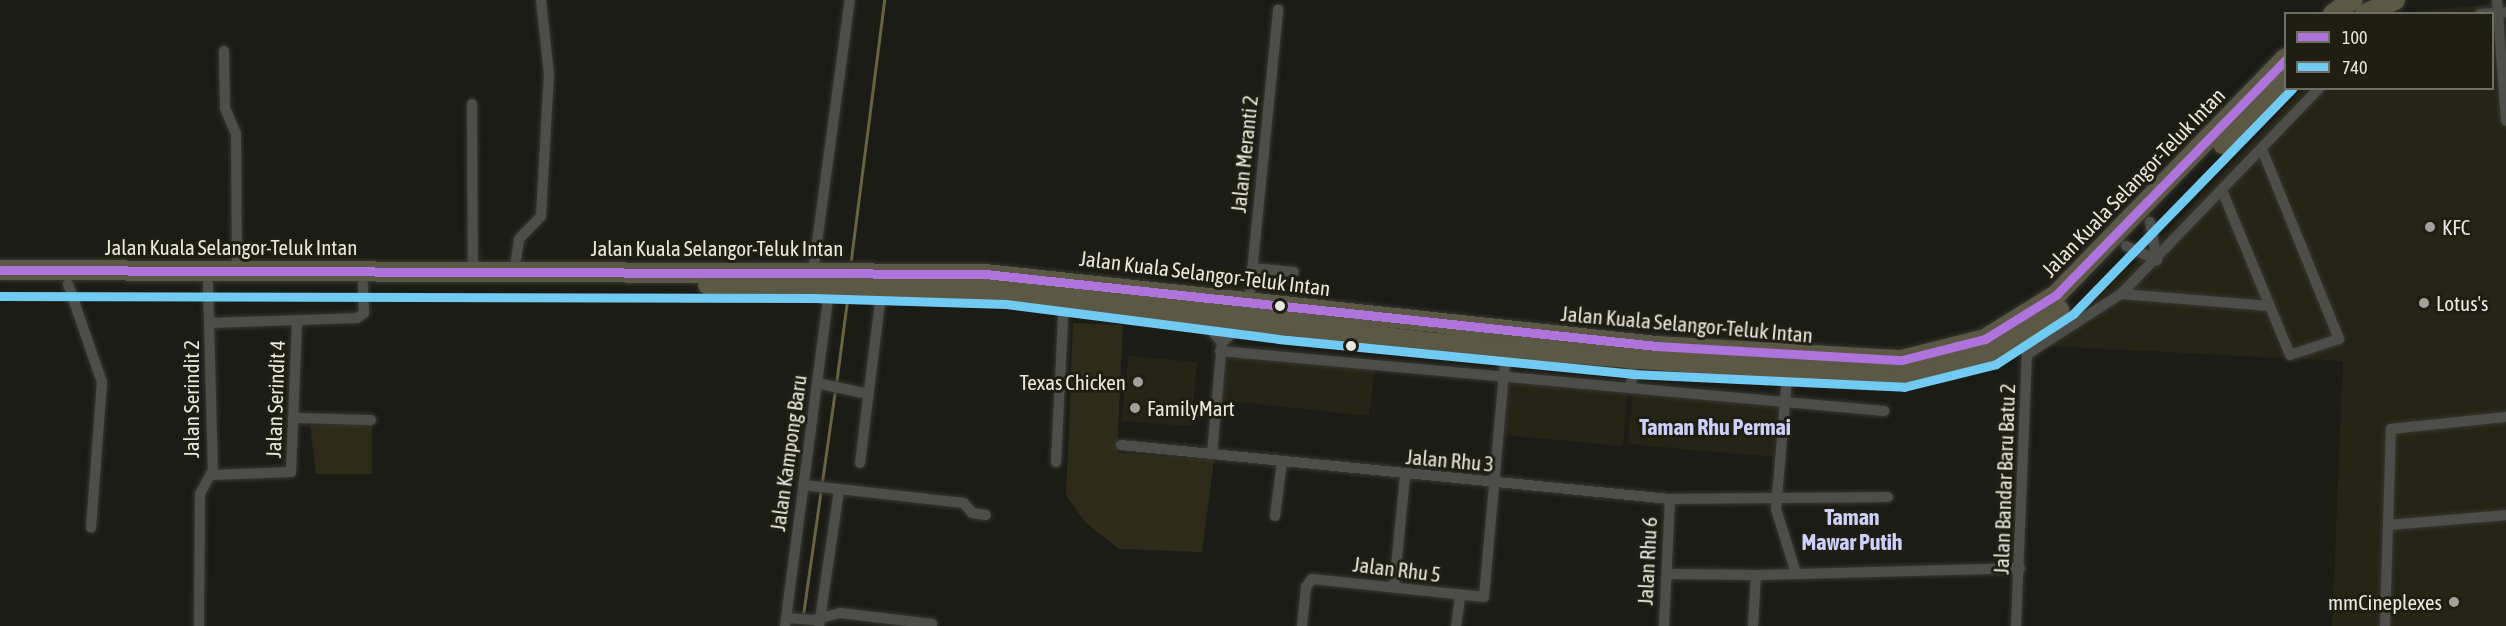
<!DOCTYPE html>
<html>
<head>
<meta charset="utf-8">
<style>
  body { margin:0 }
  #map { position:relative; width:2506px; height:626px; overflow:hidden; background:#1c1c16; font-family:"Asap Condensed",sans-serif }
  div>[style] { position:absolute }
  .built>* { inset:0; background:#262414 }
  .green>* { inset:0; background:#2e2c18 }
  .stream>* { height:3px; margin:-1.5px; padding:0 1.5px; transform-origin:1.5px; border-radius:1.5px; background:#68643f }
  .roads { filter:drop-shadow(0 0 2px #373732) drop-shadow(0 0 2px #373732) }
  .street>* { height:10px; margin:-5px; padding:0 5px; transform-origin:5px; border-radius:5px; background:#4d4d49 }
  .highway>* { height:20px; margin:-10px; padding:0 10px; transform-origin:10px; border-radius:10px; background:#5b5845 }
  .bus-1>* { height:9px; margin:-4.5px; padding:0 4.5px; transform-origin:4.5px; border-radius:4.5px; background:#af73dc }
  .bus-2>* { height:9px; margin:-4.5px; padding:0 4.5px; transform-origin:4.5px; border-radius:4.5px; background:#71caf2 }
  .dots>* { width:16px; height:16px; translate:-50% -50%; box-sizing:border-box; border:3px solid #1f1e13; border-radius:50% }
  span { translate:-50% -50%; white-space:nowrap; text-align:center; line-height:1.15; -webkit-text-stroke:6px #1f1e13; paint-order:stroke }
  .street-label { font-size:21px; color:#e8e8e0 }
  .poi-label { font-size:21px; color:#e8e8e0 }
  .left { translate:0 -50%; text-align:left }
  .right { translate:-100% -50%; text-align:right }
  .neighbourhood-label { font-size:22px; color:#ced0fc; font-weight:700 }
  .legend { position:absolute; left:2284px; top:12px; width:210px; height:78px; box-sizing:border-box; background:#1f1e13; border:2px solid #6f6f65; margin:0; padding:8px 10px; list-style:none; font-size:18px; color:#e8e8e0 }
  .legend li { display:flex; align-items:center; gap:12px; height:30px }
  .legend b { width:30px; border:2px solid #6f6f65 }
</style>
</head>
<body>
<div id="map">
  <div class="built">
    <i style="clip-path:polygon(2506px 3px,2506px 626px,2332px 626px,2343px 361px,2050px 346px,2045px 334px,2141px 258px,2302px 89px,2492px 88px,2492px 14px,2399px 13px)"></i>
    <i style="clip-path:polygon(1223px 355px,1375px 369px,1369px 416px,1220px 400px)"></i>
    <i style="clip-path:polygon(1129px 356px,1197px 362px,1191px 426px,1121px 421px)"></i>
    <i style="clip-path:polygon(1509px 382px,1627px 393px,1623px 446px,1504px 435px)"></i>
    <i style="clip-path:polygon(1633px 393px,1779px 407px,1774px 457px,1628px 444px)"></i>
  </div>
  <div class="green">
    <i style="clip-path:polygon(1073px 323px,1123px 325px,1117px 453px,1214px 460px,1202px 552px,1119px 549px,1086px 523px,1066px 495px)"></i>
    <i style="clip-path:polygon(372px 424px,372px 474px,316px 474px,310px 425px)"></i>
  </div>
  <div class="stream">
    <i style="left:851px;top:259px;width:261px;rotate:-82.7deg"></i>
    <i style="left:836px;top:384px;width:85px;rotate:-82.5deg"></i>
    <i style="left:803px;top:615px;width:227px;rotate:-81.9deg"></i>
  </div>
  <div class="roads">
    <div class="street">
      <i style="left:2497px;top:0;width:121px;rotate:85.7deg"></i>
      <i style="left:2480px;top:14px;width:26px;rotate:-4deg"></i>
      <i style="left:224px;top:51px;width:57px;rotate:89deg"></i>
      <i style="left:225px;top:108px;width:28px;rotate:67deg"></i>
      <i style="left:236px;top:134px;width:137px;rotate:89.6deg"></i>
      <i style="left:472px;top:104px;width:168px;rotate:89.7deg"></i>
      <i style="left:2223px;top:193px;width:175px;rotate:67.5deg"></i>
      <i style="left:2290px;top:355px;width:52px;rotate:-18.1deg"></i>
      <i style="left:2339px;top:339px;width:205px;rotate:-112.1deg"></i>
      <i style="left:2150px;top:222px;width:39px;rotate:80deg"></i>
      <i style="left:2126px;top:246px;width:34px;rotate:24deg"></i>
      <i style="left:1252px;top:268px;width:42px;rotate:5.4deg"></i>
      <i style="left:514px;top:272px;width:33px;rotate:-81deg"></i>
      <i style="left:519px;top:239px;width:32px;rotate:-46deg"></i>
      <i style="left:541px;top:216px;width:141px;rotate:-86.8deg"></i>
      <i style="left:549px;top:75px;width:75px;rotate:-96.1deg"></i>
      <i style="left:813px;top:272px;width:275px;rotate:-82.3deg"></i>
      <i style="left:68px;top:284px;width:104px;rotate:70.9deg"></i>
      <i style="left:102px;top:382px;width:146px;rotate:94.3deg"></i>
      <i style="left:208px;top:284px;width:191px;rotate:88.5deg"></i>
      <i style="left:213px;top:475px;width:78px;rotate:-2.2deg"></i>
      <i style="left:291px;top:472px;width:152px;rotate:-87.7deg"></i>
      <i style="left:2121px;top:294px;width:149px;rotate:4.6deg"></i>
      <i style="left:1249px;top:302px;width:294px;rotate:-84.3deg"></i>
      <i style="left:1170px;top:317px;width:40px;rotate:14.4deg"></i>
      <i style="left:1209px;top:327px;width:21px;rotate:51deg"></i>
      <i style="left:210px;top:323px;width:147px;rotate:-1.9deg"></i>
      <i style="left:357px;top:318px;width:9px;rotate:-36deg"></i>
      <i style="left:364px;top:313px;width:29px;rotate:-92deg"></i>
      <i style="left:1220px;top:351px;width:667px;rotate:5.16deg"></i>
      <i style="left:2029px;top:353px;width:109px;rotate:-32.7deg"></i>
      <i style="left:2121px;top:294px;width:286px;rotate:-46.1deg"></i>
      <i style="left:1788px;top:366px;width:144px;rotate:94.8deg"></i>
      <i style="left:1776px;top:509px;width:64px;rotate:72.7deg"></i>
      <i style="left:817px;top:383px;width:52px;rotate:12.2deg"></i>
      <i style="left:1631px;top:388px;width:26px;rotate:-86deg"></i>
      <i style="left:294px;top:418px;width:77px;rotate:1.5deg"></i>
      <i style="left:1121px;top:445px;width:552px;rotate:5.62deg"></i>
      <i style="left:1670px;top:499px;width:218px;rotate:-0.5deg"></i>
      <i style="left:1212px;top:454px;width:111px;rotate:-84.9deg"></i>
      <i style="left:1222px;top:343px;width:17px;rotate:-45deg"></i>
      <i style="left:1234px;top:331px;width:33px;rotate:-3deg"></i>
      <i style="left:1056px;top:462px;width:163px;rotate:-87.2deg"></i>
      <i style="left:860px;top:463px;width:177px;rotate:-82.9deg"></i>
      <i style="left:803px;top:485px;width:162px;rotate:6.4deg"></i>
      <i style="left:964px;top:503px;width:13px;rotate:51deg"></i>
      <i style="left:972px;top:513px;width:14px;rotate:8deg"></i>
      <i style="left:1275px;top:516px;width:54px;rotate:-82.6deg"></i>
      <i style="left:2388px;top:525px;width:118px;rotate:-4.8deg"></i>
      <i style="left:1667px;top:574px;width:89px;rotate:0.6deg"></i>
      <i style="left:1756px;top:575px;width:51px;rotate:93.4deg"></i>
      <i style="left:1756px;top:575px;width:264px;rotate:-1.5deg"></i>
      <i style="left:1394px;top:587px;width:112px;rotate:-84.3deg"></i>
      <i style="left:786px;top:618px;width:28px;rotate:4deg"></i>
      <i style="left:814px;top:620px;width:27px;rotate:-15deg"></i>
      <i style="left:840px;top:613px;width:93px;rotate:6.8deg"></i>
      <i style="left:199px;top:626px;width:132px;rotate:-89.6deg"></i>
      <i style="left:200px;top:494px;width:24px;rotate:-62deg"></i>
      <i style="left:785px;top:626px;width:343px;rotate:-82.5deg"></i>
      <i style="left:819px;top:626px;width:136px;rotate:-81.6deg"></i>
      <i style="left:1302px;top:626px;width:39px;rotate:-84deg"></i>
      <i style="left:1306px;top:587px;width:10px;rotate:-53deg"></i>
      <i style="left:1312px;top:579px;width:173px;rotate:6deg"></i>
      <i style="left:1484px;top:597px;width:248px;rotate:-84.9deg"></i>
      <i style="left:1456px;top:626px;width:30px;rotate:-82deg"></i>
      <i style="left:1664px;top:626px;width:127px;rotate:-87.3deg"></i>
      <i style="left:2016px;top:626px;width:293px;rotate:-87.7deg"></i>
      <i style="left:2385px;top:626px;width:197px;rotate:-88.3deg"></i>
      <i style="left:2391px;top:429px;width:116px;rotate:-6deg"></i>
    </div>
    <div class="highway">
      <i style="left:2333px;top:14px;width:24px;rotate:-36deg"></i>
      <i style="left:2365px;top:14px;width:33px;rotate:-25deg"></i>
      <i style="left:2223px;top:144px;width:91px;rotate:-45.9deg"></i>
      <i style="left:0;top:270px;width:985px;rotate:0.23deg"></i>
      <i style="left:985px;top:274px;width:675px;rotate:6.12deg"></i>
      <i style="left:1656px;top:346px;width:246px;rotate:3.3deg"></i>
      <i style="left:1902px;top:360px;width:86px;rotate:-14.2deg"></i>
      <i style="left:1985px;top:339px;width:84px;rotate:-31.8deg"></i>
      <i style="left:2056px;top:295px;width:330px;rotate:-45.9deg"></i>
      <i style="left:708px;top:285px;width:299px;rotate:1.3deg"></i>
      <i style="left:1007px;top:292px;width:421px;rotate:6.8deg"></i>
      <i style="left:1425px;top:342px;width:425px;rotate:4.5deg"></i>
      <i style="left:1849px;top:375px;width:54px"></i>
      <i style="left:1903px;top:375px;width:50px;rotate:-9.3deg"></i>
      <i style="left:1952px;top:367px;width:42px;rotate:-19.3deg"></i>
      <i style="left:1992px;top:353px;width:80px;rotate:-32.7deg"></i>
    </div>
  </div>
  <div class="bus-1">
    <i style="left:0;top:270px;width:985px;rotate:0.23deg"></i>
    <i style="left:985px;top:274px;width:675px;rotate:6.12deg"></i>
    <i style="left:1656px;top:346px;width:246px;rotate:3.3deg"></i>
    <i style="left:1902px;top:360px;width:86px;rotate:-14.2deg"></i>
    <i style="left:1985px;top:339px;width:84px;rotate:-31.8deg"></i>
    <i style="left:2056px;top:295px;width:330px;rotate:-45.7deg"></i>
  </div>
  <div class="bus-2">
    <i style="left:0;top:296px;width:813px;rotate:0.14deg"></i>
    <i style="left:813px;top:298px;width:193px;rotate:1.8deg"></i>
    <i style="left:1006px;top:304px;width:274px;rotate:7.3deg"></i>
    <i style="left:1278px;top:339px;width:356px;rotate:5.6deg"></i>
    <i style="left:1632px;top:374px;width:272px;rotate:2.7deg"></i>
    <i style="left:1904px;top:387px;width:95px;rotate:-14deg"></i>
    <i style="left:1996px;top:364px;width:92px;rotate:-33deg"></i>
    <i style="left:2073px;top:314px;width:315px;rotate:-45.8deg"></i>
  </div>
  <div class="dots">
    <i style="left:2430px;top:227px;background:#a1a199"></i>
    <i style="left:2424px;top:303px;background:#a1a199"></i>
    <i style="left:1280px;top:306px;background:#e8e8e0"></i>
    <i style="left:1351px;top:346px;background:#e8e8e0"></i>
    <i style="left:1138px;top:382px;background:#a1a199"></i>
    <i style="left:1135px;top:408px;background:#a1a199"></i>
    <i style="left:2454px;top:602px;background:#a1a199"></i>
  </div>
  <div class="street-label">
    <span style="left:1244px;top:154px;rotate:-84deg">Jalan Meranti 2</span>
    <span style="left:2133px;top:182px;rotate:-46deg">Jalan Kuala Selangor-Teluk Intan</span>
    <span style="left:231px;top:247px">Jalan Kuala Selangor-Teluk Intan</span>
    <span style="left:717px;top:248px">Jalan Kuala Selangor-Teluk Intan</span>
    <span style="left:1205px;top:273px;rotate:7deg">Jalan Kuala Selangor-Teluk Intan</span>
    <span style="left:1687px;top:324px;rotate:5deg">Jalan Kuala Selangor-Teluk Intan</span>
    <span style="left:191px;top:399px;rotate:-90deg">Jalan Serindit 2</span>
    <span style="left:275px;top:399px;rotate:-88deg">Jalan Serindit 4</span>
    <span style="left:788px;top:453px;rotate:-82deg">Jalan Kampong Baru</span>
    <span style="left:1450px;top:460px;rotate:5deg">Jalan Rhu 3</span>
    <span style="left:2004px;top:479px;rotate:-88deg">Jalan Bandar Baru Batu 2</span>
    <span style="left:1647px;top:561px;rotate:-87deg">Jalan Rhu 6</span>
    <span style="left:1397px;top:569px;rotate:7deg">Jalan Rhu 5</span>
  </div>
  <div class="poi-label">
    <span class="left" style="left:2442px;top:227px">KFC</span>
    <span class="left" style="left:2436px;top:303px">Lotus's</span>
    <span class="right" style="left:1126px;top:382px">Texas Chicken</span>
    <span class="left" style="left:1147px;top:408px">FamilyMart</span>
    <span class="right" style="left:2442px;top:602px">mmCineplexes</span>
  </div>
  <div class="neighbourhood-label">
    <span style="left:1715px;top:428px">Taman Rhu Permai</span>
    <span style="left:1852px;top:530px">Taman<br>Mawar Putih</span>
  </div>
  <ul class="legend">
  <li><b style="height:8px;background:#af73dc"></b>100</li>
  <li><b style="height:8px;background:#71caf2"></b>740</li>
  </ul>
</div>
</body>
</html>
